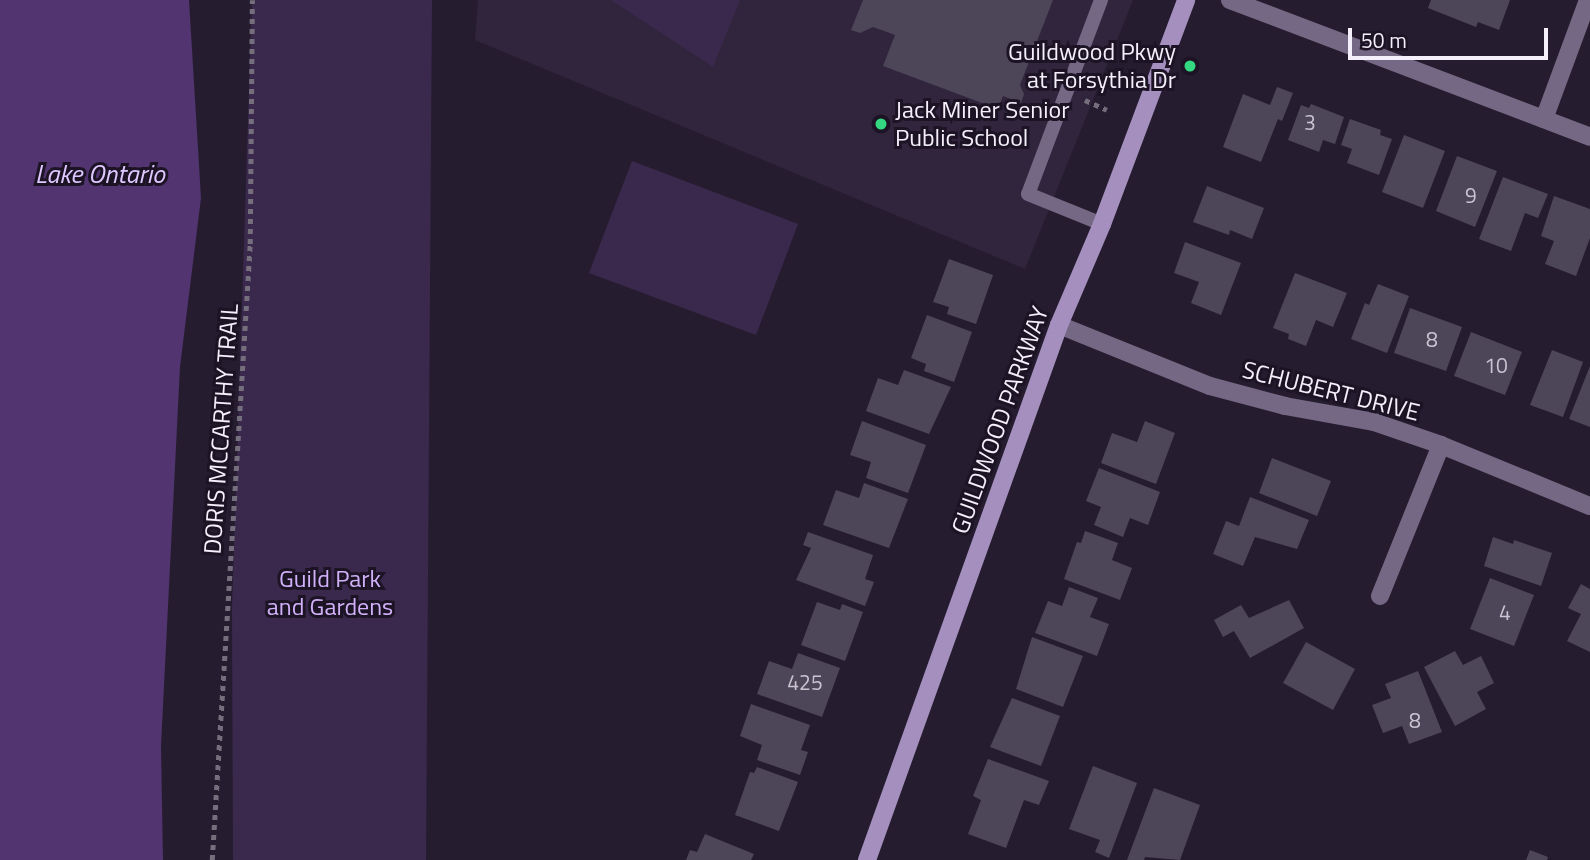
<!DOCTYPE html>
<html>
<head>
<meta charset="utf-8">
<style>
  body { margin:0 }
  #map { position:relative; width:1590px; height:860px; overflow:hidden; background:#251d2f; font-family:"Titillium Web",sans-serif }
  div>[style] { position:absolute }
  .built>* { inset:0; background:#30253d }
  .green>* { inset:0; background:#3a294d }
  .water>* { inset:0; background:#513470 }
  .building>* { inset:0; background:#4d4558 }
  .path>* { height:4.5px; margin-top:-2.25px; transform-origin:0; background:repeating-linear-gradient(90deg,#746e7d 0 5px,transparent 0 10px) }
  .lane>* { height:14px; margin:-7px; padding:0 7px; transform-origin:7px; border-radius:7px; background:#746884 }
  .street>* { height:18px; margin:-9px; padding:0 9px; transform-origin:9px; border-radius:9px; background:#746884 }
  .secondary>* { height:18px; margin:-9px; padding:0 9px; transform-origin:9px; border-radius:9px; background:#a48fbe }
  .dots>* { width:19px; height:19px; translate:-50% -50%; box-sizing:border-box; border:4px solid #1c1425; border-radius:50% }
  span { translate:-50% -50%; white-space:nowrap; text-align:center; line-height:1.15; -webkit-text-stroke:6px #1c1425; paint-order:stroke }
  .number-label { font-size:21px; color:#cac4d2 }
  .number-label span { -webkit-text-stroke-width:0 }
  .poi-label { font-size:24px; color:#f4effb }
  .right { translate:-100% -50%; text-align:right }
  .left { translate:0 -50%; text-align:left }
  .street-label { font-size:24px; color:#f4effb }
  .park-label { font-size:24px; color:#d1b1fa }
  .water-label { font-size:26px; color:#dfc7ff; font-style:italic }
  .scale { position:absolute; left:1348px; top:28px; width:200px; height:32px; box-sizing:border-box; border:4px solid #f4effb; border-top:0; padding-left:9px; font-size:21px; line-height:24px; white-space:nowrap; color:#f4effb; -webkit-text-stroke:5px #1c1425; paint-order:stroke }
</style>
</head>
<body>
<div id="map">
  <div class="built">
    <i style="clip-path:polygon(478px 0,1133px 0,1025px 269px,475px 40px)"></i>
  </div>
  <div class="green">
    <i style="clip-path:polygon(252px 0,432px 0,426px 860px,233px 860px,232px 609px)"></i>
    <i style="clip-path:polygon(611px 0,740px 0,713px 67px)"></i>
    <i style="clip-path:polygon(632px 161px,798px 224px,756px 335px,589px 273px)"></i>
  </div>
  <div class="water">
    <i style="clip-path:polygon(0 0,189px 0,201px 198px,180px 367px,161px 746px,163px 860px,0 860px)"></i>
  </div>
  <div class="building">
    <i style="clip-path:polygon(863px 0,1053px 0,1020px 85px,1024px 94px,1021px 103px,1003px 96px,998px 109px,883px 66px,895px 35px,873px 27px,860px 33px,851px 30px)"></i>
    <i style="clip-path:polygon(1431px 0,1510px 0,1499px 30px,1478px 22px,1476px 27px,1428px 8px)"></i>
    <i style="clip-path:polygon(1277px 87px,1293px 93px,1282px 121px,1278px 119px,1261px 162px,1223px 147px,1243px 94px,1270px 105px)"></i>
    <i style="clip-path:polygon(1311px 104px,1344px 117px,1335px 144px,1323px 140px,1319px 152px,1288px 140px,1301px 105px,1309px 108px)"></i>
    <i style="clip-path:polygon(1350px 119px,1381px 130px,1380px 135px,1392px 139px,1379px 175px,1347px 163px,1352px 149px,1341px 145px)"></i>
    <i style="clip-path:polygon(1404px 135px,1445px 151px,1423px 208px,1382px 192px)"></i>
    <i style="clip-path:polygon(1457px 156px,1497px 171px,1475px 227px,1436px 211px)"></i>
    <i style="clip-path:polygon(1503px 177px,1548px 194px,1538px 218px,1525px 213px,1511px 251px,1479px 239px)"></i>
    <i style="clip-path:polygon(1207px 186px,1264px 208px,1252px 239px,1230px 230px,1229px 235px,1193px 222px)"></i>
    <i style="clip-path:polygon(1554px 196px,1590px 209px,1590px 238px,1576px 276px,1545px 264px,1554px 241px,1541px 236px)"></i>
    <i style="clip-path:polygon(1185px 242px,1241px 263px,1221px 315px,1191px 303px,1199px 282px,1174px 273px)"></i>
    <i style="clip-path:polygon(949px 259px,993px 275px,976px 324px,947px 314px,949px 307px,933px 302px)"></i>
    <i style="clip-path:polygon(1295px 273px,1347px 293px,1333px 327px,1316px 320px,1306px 346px,1288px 339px,1289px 334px,1273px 328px)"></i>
    <i style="clip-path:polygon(1378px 284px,1409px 296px,1387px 353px,1351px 339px,1365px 303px,1369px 305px)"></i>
    <i style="clip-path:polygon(1410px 308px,1462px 327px,1446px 371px,1394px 353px)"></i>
    <i style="clip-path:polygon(927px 315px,972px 332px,954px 382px,924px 371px,926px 364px,911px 358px)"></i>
    <i style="clip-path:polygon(1471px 332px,1522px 352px,1505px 395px,1454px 376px)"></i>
    <i style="clip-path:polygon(1552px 350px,1583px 362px,1563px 417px,1530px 405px)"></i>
    <i style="clip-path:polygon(1590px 366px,1590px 427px,1569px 419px)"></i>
    <i style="clip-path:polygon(904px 370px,951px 387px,929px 434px,866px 411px,878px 378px,898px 385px)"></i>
    <i style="clip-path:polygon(862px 421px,926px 445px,908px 493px,866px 478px,871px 462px,850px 455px)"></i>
    <i style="clip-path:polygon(1145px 421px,1175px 433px,1156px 484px,1101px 463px,1112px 433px,1137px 442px)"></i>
    <i style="clip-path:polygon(1272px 458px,1331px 481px,1317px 516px,1259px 493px)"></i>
    <i style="clip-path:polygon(1099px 468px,1160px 492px,1148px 525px,1130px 518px,1123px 537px,1094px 525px,1101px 507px,1086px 501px)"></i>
    <i style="clip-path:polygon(864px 483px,908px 499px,889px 548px,823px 525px,836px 490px,859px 498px)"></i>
    <i style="clip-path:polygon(1250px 497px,1309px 520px,1297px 549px,1255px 537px,1243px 566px,1213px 554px,1226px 521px,1239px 526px)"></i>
    <i style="clip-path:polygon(1085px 531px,1118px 543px,1112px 560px,1132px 568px,1120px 600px,1064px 579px,1077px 542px,1081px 543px)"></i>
    <i style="clip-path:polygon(808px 532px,873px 555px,865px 579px,874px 582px,865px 606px,796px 580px,811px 548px,803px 545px)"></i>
    <i style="clip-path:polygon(1493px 537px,1513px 544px,1514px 540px,1552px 553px,1541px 586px,1484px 566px)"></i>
    <i style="clip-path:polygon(1490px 578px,1534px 595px,1514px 646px,1470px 629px)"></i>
    <i style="clip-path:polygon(1581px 584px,1590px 589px,1590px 652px,1567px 641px,1581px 614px,1568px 608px)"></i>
    <i style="clip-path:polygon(1069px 587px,1098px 598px,1090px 617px,1109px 624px,1097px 656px,1035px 633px,1048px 601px,1062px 606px)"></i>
    <i style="clip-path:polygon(1289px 600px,1304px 628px,1250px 658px,1234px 631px,1223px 637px,1214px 620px,1241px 605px,1249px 618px)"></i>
    <i style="clip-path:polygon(817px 602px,840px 610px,842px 604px,863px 612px,845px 661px,801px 645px)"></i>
    <i style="clip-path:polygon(1032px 637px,1083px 656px,1063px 707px,1016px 689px)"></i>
    <i style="clip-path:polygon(1306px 642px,1355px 669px,1333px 710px,1283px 683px)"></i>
    <i style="clip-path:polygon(1455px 651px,1463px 665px,1481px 656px,1494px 683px,1477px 692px,1486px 709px,1455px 726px,1424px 667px)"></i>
    <i style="clip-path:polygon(798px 653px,840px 668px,822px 717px,757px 694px,769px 661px,792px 669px)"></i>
    <i style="clip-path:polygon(1418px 671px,1442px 732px,1409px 744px,1402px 726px,1383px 733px,1372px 705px,1391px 698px,1385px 684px)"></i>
    <i style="clip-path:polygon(1012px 698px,1060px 716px,1041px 766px,990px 747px)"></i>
    <i style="clip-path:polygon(751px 704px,810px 725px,801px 750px,808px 752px,800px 775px,757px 760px,762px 745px,740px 736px)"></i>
    <i style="clip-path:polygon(988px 759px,1049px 781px,1039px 805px,1024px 800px,1006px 848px,968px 834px,981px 800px,973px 796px)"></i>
    <i style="clip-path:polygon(1093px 766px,1137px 783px,1109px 858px,1095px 852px,1100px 840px,1069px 829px)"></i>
    <i style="clip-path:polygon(757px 767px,798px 782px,779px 831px,735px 815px,750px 772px,754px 773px)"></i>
    <i style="clip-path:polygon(1154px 788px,1200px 805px,1180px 860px,1145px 857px,1144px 860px,1127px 860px)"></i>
    <i style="clip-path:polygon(705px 834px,754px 854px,751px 860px,686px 860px,690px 850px,697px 852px)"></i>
    <i style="clip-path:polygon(1530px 850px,1548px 857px,1547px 860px,1526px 860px)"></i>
  </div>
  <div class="path">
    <i style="left:1085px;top:100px;width:24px;rotate:24deg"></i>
    <i style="left:212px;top:860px;width:617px;rotate:-86.47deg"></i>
    <i style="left:250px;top:244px;width:244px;rotate:-89.5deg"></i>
  </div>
  <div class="lane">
    <i style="left:1101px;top:0;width:207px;rotate:110.6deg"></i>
    <i style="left:1028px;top:194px;width:80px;rotate:22.1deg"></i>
  </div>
  <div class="street">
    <i style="left:1230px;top:0;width:385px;rotate:20.8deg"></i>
    <i style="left:1544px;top:119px;width:127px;rotate:-69.7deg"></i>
    <i style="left:1059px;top:325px;width:163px;rotate:22deg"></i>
    <i style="left:1210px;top:386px;width:78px;rotate:14.9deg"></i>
    <i style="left:1285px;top:406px;width:90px;rotate:10.2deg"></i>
    <i style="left:1374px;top:422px;width:71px;rotate:18.9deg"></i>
    <i style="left:1441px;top:445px;width:161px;rotate:22.3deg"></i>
    <i style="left:1380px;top:596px;width:163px;rotate:-68deg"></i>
  </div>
  <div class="secondary">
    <i style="left:867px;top:860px;width:568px;rotate:-70.26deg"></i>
    <i style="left:1059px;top:325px;width:110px;rotate:-66.9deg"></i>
    <i style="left:1102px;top:224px;width:239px;rotate:-69.4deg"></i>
  </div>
  <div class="dots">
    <i style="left:1190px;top:66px;background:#33d881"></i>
    <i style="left:881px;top:124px;background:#33d881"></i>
  </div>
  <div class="number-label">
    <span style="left:1310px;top:122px">3</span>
    <span style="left:1471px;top:195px">9</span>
    <span style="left:1432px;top:339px">8</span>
    <span style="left:1496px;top:365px">10</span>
    <span style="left:1505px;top:612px">4</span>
    <span style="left:805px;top:682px">425</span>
    <span style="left:1415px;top:720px">8</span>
  </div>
  <div class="poi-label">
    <span class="right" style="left:1176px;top:66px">Guildwood Pkwy<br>at Forsythia Dr</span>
    <span class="left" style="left:895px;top:124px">Jack Miner Senior<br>Public School</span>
  </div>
  <div class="street-label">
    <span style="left:1331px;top:391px;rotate:14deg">SCHUBERT DRIVE</span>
    <span style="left:1000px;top:420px;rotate:-70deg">GUILDWOOD PARKWAY</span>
    <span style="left:221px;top:429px;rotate:-86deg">DORIS MCCARTHY TRAIL</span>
  </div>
  <div class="park-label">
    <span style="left:330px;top:593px">Guild Park<br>and Gardens</span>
  </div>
  <div class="water-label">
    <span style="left:100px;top:174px">Lake Ontario</span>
  </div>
  <div class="scale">50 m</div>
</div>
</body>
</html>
